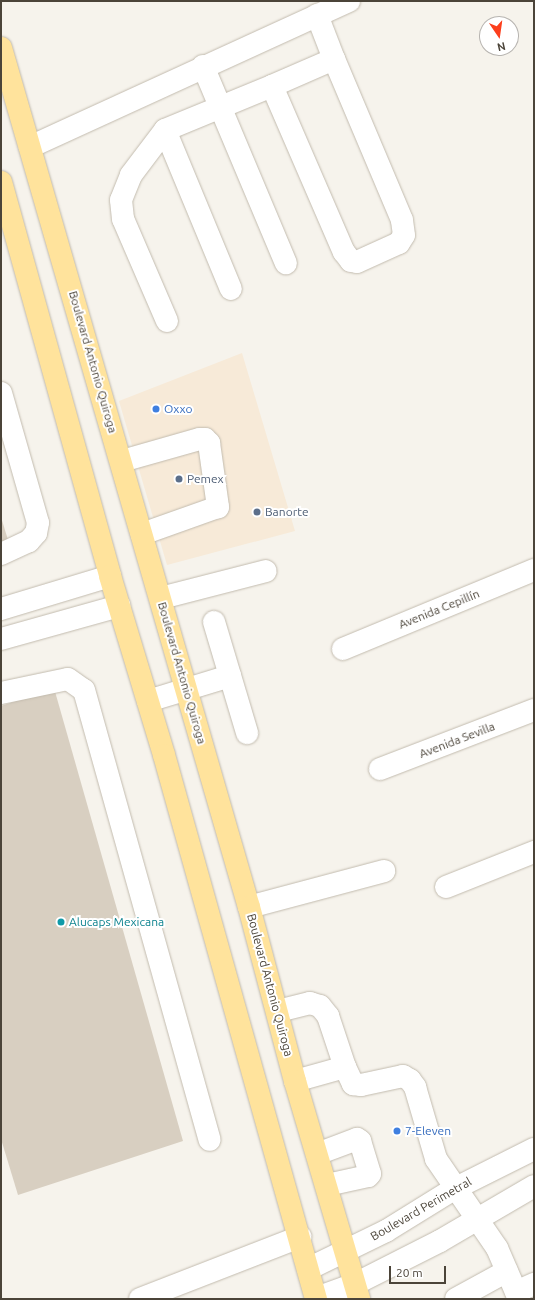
<!DOCTYPE html>
<html>
<head>
<meta charset="utf-8">
<style>
  body { margin:0 }
  #map { position:relative; width:535px; height:1300px; overflow:hidden; background:#f6f3ec; font-family:Ubuntu,sans-serif }
  div>[style] { position:absolute }
  .commercial>* { inset:0; background:#f7ead8 }
  .building>* { inset:0; background:#d8cfc1 }
  .roads { filter:drop-shadow(0 0 1px #c2bbae) drop-shadow(0 0 1px #c2bbae) }
  .minor>* { height:22px; margin:-11px; padding:0 11px; transform-origin:11px; border-radius:11px; background:#fff }
  .major>* { height:22px; margin:-11px; padding:0 11px; transform-origin:11px; border-radius:11px; background:#ffe39c }
  .dots>* { width:11px; height:11px; translate:-50% -50%; box-sizing:border-box; border:2px solid #fff; border-radius:50% }
  span { translate:-50% -50%; white-space:nowrap; text-align:center; line-height:1.15; -webkit-text-stroke:4px #fff; paint-order:stroke }
  .street-label { font-size:12px; color:#4b4439 }
  .shop-label { font-size:12px; color:#366cbe }
  .left { translate:0 -50%; text-align:left }
  .service-label { font-size:12px; color:#4e5e75 }
  .culture-label { font-size:12px; color:#0d838f }
  .frame { position:absolute; inset:0; border:2px solid #4b4439; pointer-events:none }
  .north { position:absolute; left:479px; top:16px; width:40px; height:40px; box-sizing:border-box; background:#fff; border:1px solid #b7b4b0; border-radius:50%; rotate:167deg; font-size:11px; font-weight:700; line-height:16px; text-align:center; color:#4b4439 }
  .north::after { content:''; display:block; margin:auto; width:14px; height:18px; background:#fc3f1d; clip-path:polygon(50% 0,100% 100%,50% 72%,0 100%) }
  .scale { position:absolute; left:389px; top:1266px; width:57px; height:18px; box-sizing:border-box; border:2px solid #4b4439; border-top:0; padding-left:5px; font-size:12px; line-height:14px; white-space:nowrap; color:#4b4439; -webkit-text-stroke:3px #fff; paint-order:stroke }
</style>
</head>
<body>
<div id="map">
  <div class="commercial">
    <i style="clip-path:polygon(242px 353px,295px 531px,167px 565px,119px 401px)"></i>
  </div>
  <div class="building">
    <i style="clip-path:polygon(1px 517px,8px 540px,1px 542px)"></i>
    <i style="clip-path:polygon(54px 688px,183px 1141px,18px 1195px,1px 1139px,1px 706px)"></i>
  </div>
  <div class="roads">
    <div class="minor">
      <i style="left:317px;top:15px;width:47px;rotate:68.9deg"></i>
      <i style="left:203px;top:66px;width:214px;rotate:67.2deg"></i>
      <i style="left:165px;top:130px;width:172px;rotate:67.5deg"></i>
      <i style="left:30px;top:147px;width:351px;rotate:-24.6deg"></i>
      <i style="left:167px;top:321px;width:111px;rotate:-113.3deg"></i>
      <i style="left:123px;top:219px;width:19px;rotate:-96deg"></i>
      <i style="left:121px;top:200px;width:27px;rotate:-68deg"></i>
      <i style="left:131px;top:175px;width:56px;rotate:-52.9deg"></i>
      <i style="left:165px;top:130px;width:116px;rotate:-22.4deg"></i>
      <i style="left:272px;top:86px;width:181px;rotate:66.6deg"></i>
      <i style="left:344px;top:252px;width:11px;rotate:52deg"></i>
      <i style="left:351px;top:261px;width:6px;rotate:9deg"></i>
      <i style="left:357px;top:262px;width:46px;rotate:-24.3deg"></i>
      <i style="left:399px;top:243px;width:9px;rotate:-58deg"></i>
      <i style="left:404px;top:235px;width:15px;rotate:-98deg"></i>
      <i style="left:402px;top:220px;width:175px;rotate:-112.9deg"></i>
      <i style="left:334px;top:59px;width:68px;rotate:156.5deg"></i>
      <i style="left:1px;top:393px;width:135px;rotate:74.1deg"></i>
      <i style="left:38px;top:523px;width:10px;rotate:101deg"></i>
      <i style="left:36px;top:533px;width:11px;rotate:131deg"></i>
      <i style="left:29px;top:541px;width:31px;rotate:155deg"></i>
      <i style="left:122px;top:461px;width:81px;rotate:-15.8deg"></i>
      <i style="left:200px;top:439px;width:5px"></i>
      <i style="left:205px;top:439px;width:6px;rotate:45deg"></i>
      <i style="left:209px;top:443px;width:65px;rotate:82deg"></i>
      <i style="left:218px;top:507px;width:81px;rotate:160.4deg"></i>
      <i style="left:161px;top:598px;width:108px;rotate:-14.4deg"></i>
      <i style="left:1px;top:609px;width:114px;rotate:-16.8deg"></i>
      <i style="left:214px;top:622px;width:116px;rotate:73.4deg"></i>
      <i style="left:1px;top:639px;width:123px;rotate:-15.6deg"></i>
      <i style="left:343px;top:649px;width:207px;rotate:-22.5deg"></i>
      <i style="left:1px;top:693px;width:68px;rotate:-11.8deg"></i>
      <i style="left:68px;top:679px;width:19px;rotate:35deg"></i>
      <i style="left:84px;top:690px;width:467px;rotate:74.4deg"></i>
      <i style="left:148px;top:701px;width:86px;rotate:-17deg"></i>
      <i style="left:380px;top:769px;width:165px;rotate:-21deg"></i>
      <i style="left:446px;top:887px;width:95px;rotate:-21.7deg"></i>
      <i style="left:249px;top:907px;width:140px;rotate:-14.9deg"></i>
      <i style="left:278px;top:1011px;width:33px;rotate:-14deg"></i>
      <i style="left:310px;top:1003px;width:10px;rotate:17deg"></i>
      <i style="left:320px;top:1006px;width:13px;rotate:51deg"></i>
      <i style="left:328px;top:1016px;width:54px;rotate:71.6deg"></i>
      <i style="left:295px;top:1081px;width:52px;rotate:-15.6deg"></i>
      <i style="left:345px;top:1067px;width:19px;rotate:65deg"></i>
      <i style="left:353px;top:1084px;width:8px;rotate:7deg"></i>
      <i style="left:361px;top:1085px;width:43px;rotate:-12.1deg"></i>
      <i style="left:403px;top:1076px;width:8px;rotate:30deg"></i>
      <i style="left:410px;top:1080px;width:9px;rotate:54deg"></i>
      <i style="left:415px;top:1087px;width:75px;rotate:73.7deg"></i>
      <i style="left:436px;top:1159px;width:108px;rotate:55.6deg"></i>
      <i style="left:497px;top:1248px;width:56px;rotate:66.7deg"></i>
      <i style="left:317px;top:1154px;width:43px;rotate:-20.6deg"></i>
      <i style="left:357px;top:1139px;width:4px;rotate:34deg"></i>
      <i style="left:360px;top:1141px;width:34px;rotate:73deg"></i>
      <i style="left:370px;top:1174px;width:3px;rotate:135deg"></i>
      <i style="left:368px;top:1176px;width:42px;rotate:167.6deg"></i>
      <i style="left:308px;top:1269px;width:87px;rotate:-26deg"></i>
      <i style="left:386px;top:1231px;width:80px;rotate:-31.7deg"></i>
      <i style="left:454px;top:1189px;width:89px;rotate:-26.6deg"></i>
      <i style="left:516px;top:1292px;width:20px;rotate:-24deg"></i>
      <i style="left:316px;top:1298px;width:41px;rotate:-19.7deg"></i>
      <i style="left:355px;top:1284px;width:95px;rotate:-26.8deg"></i>
      <i style="left:440px;top:1241px;width:109px;rotate:-30.3deg"></i>
      <i style="left:140px;top:1299px;width:172px;rotate:-21.2deg"></i>
      <i style="left:456px;top:1299px;width:58px;rotate:-28.8deg"></i>
    </div>
    <div class="major">
      <i style="left:1px;top:48px;width:894px;rotate:73.9deg"></i>
      <i style="left:249px;top:907px;width:180px;rotate:75.2deg"></i>
      <i style="left:295px;top:1081px;width:227px;rotate:73.6deg"></i>
      <i style="left:1px;top:182px;width:409px;rotate:74.5deg"></i>
      <i style="left:110px;top:576px;width:187px;rotate:73.2deg"></i>
      <i style="left:164px;top:755px;width:565px;rotate:74.39deg"></i>
    </div>
  </div>
  <div class="dots">
    <i style="left:156px;top:409px;background:#3f7fe0"></i>
    <i style="left:179px;top:479px;background:#5c6f8a"></i>
    <i style="left:257px;top:512px;background:#5c6f8a"></i>
    <i style="left:61px;top:922px;background:#0f9aa8"></i>
    <i style="left:397px;top:1131px;background:#3f7fe0"></i>
  </div>
  <div class="street-label">
    <span style="left:93px;top:362px;rotate:74deg">Boulevard Antonio Quiroga</span>
    <span style="left:439px;top:609px;rotate:-22deg">Avenida Cepillín</span>
    <span style="left:182px;top:673px;rotate:74deg">Boulevard Antonio Quiroga</span>
    <span style="left:457px;top:740px;rotate:-21deg">Avenida Sevilla</span>
    <span style="left:270px;top:985px;rotate:75deg">Boulevard Antonio Quiroga</span>
    <span style="left:421px;top:1209px;rotate:-30deg">Boulevard Perimetral</span>
  </div>
  <div class="shop-label">
    <span class="left" style="left:164px;top:409px">Oxxo</span>
    <span class="left" style="left:405px;top:1131px">7-Eleven</span>
  </div>
  <div class="service-label">
    <span class="left" style="left:187px;top:479px">Pemex</span>
    <span class="left" style="left:265px;top:512px">Banorte</span>
  </div>
  <div class="culture-label">
    <span class="left" style="left:69px;top:922px">Alucaps Mexicana</span>
  </div>
  <div class="frame"></div>
  <div class="north">N</div>
  <div class="scale">20 m</div>
</div>
</body>
</html>
